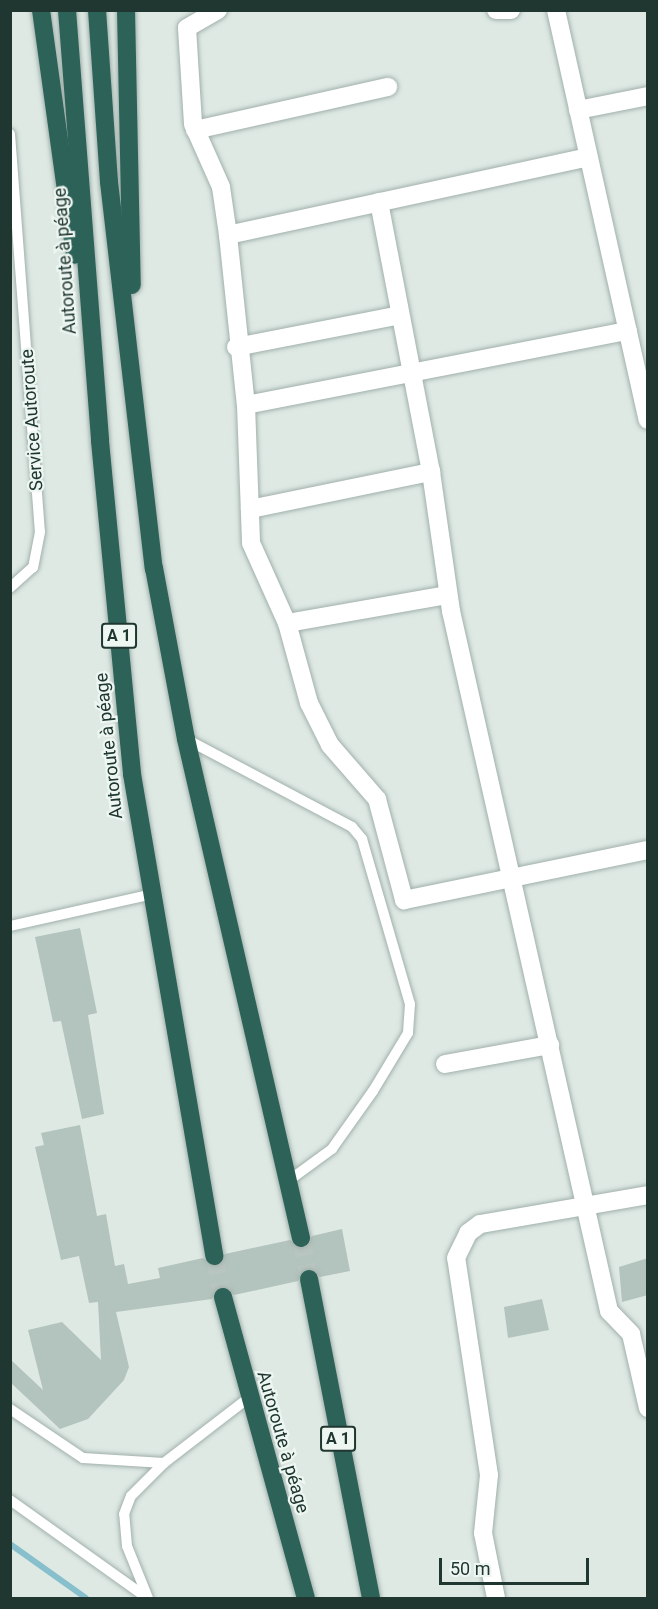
<!DOCTYPE html>
<html>
<head>
<meta charset="utf-8">
<style>
  body { margin:0 }
  #map { position:relative; width:658px; height:1609px; overflow:hidden; background:#dee9e4; font-family:Roboto,sans-serif }
  div>[style] { position:absolute }
  .stream>* { height:6px; margin:-3px; padding:0 3px; transform-origin:3px; border-radius:3px; background:#87c0cc }
  .building>* { inset:0; background:#b3c3bd }
  .motorway-tunnel>* { height:18px; margin-top:-9px; transform-origin:0; background:repeating-linear-gradient(90deg,#b8c5c0 0 18px,transparent 0 27px) }
  .roads { filter:drop-shadow(0 0 2px #a1b0ab) drop-shadow(0 0 2px #a1b0ab) }
  .service>* { height:10px; margin:-5px; padding:0 5px; transform-origin:5px; border-radius:5px; background:#fff }
  .minor>* { height:18px; margin:-9px; padding:0 9px; transform-origin:9px; border-radius:9px; background:#fff }
  .tertiary>* { height:18px; margin:-9px; padding:0 9px; transform-origin:9px; border-radius:9px; background:#fff }
  .motorway>* { height:18px; margin:-9px; padding:0 9px; transform-origin:9px; border-radius:9px; background:#2d6258 }
  span { translate:-50% -50%; white-space:nowrap; text-align:center; line-height:1.15; -webkit-text-stroke:4.5px #eef6f2; paint-order:stroke }
  .shield-label span { padding:2px 4px; background:#eef6f2; border:2px solid; border-radius:4px; -webkit-text-stroke-width:0 }
  .shield-label { font-size:16px; color:#203731; font-weight:700 }
  .street-label { font-size:18px; color:#203731 }
  .frame { position:absolute; inset:0; border:12px solid #203731; pointer-events:none }
  .scale { position:absolute; left:439px; top:1558px; width:150px; height:27px; box-sizing:border-box; border:3px solid #203731; border-top:0; padding-left:8px; font-size:18px; line-height:21px; white-space:nowrap; color:#203731; -webkit-text-stroke:4px #eef6f2; paint-order:stroke }
</style>
</head>
<body>
<div id="map">
  <div class="stream">
    <i style="left:10px;top:1544px;width:93px;rotate:35.4deg"></i>
  </div>
  <div class="building">
    <i style="clip-path:polygon(80px 928px,97px 1013px,88px 1015px,104px 1114px,82px 1119px,61px 1021px,53px 1022px,35px 937px)"></i>
    <i style="clip-path:polygon(80px 1125px,97px 1216px,106px 1214px,115px 1266px,124px 1264px,128px 1284px,160px 1278px,158px 1268px,203px 1258px,216px 1267px,225px 1254px,290px 1240px,304px 1249px,312px 1236px,342px 1229px,350px 1271px,320px 1277px,307px 1268px,298px 1281px,234px 1295px,221px 1286px,212px 1299px,116px 1312px,129px 1367px,124px 1380px,88px 1419px,60px 1429px,10px 1382px,10px 1359px,43px 1390px,28px 1330px,62px 1322px,101px 1360px,98px 1302px,89px 1303px,79px 1256px,61px 1260px,35px 1147px,44px 1145px,41px 1133px)"></i>
    <i style="clip-path:polygon(648px 1258px,648px 1295px,622px 1302px,619px 1267px)"></i>
    <i style="clip-path:polygon(542px 1299px,549px 1330px,508px 1338px,504px 1307px)"></i>
  </div>
  <div class="motorway-tunnel">
    <i style="left:301px;top:1238px;width:42px;rotate:79deg"></i>
    <i style="left:214px;top:1256px;width:42px;rotate:77.6deg"></i>
  </div>
  <div class="roads">
    <div class="service">
      <i style="left:10px;top:134px;width:399px;rotate:85.7deg"></i>
      <i style="left:40px;top:532px;width:36px;rotate:101deg"></i>
      <i style="left:33px;top:567px;width:31px;rotate:138deg"></i>
      <i style="left:186px;top:739px;width:188px;rotate:27.9deg"></i>
      <i style="left:352px;top:827px;width:16px;rotate:50deg"></i>
      <i style="left:362px;top:839px;width:172px;rotate:73.8deg"></i>
      <i style="left:410px;top:1004px;width:29px;rotate:94deg"></i>
      <i style="left:408px;top:1033px;width:68px;rotate:121.1deg"></i>
      <i style="left:373px;top:1091px;width:71px;rotate:125.3deg"></i>
      <i style="left:332px;top:1149px;width:51px;rotate:143.8deg"></i>
      <i style="left:10px;top:926px;width:142px;rotate:-12.6deg"></i>
      <i style="left:10px;top:1409px;width:88px;rotate:33.9deg"></i>
      <i style="left:83px;top:1458px;width:81px;rotate:3.5deg"></i>
      <i style="left:10px;top:1500px;width:162px;rotate:35.5deg"></i>
      <i style="left:148px;top:1598px;width:56px;rotate:-112deg"></i>
      <i style="left:127px;top:1546px;width:32px;rotate:-95deg"></i>
      <i style="left:124px;top:1514px;width:19px;rotate:-69deg"></i>
      <i style="left:131px;top:1496px;width:47px;rotate:-45deg"></i>
      <i style="left:164px;top:1463px;width:105px;rotate:-37.6deg"></i>
    </div>
    <div class="minor">
      <i style="left:218px;top:10px;width:36px;rotate:150deg"></i>
      <i style="left:187px;top:28px;width:96px;rotate:86.4deg"></i>
      <i style="left:193px;top:124px;width:69px;rotate:66deg"></i>
      <i style="left:221px;top:187px;width:49px;rotate:81.7deg"></i>
      <i style="left:228px;top:235px;width:171px;rotate:84deg"></i>
      <i style="left:246px;top:405px;width:138px;rotate:87.9deg"></i>
      <i style="left:251px;top:543px;width:88px;rotate:65.8deg"></i>
      <i style="left:287px;top:623px;width:83px;rotate:74.6deg"></i>
      <i style="left:309px;top:703px;width:47px;rotate:63.4deg"></i>
      <i style="left:330px;top:745px;width:72px;rotate:49deg"></i>
      <i style="left:377px;top:799px;width:105px;rotate:75deg"></i>
      <i style="left:404px;top:900px;width:249px;rotate:-11.6deg"></i>
      <i style="left:496px;top:10px;width:15px"></i>
      <i style="left:578px;top:110px;width:71px;rotate:-11.3deg"></i>
      <i style="left:195px;top:130px;width:198px;rotate:-12.6deg"></i>
      <i style="left:379px;top:202px;width:275px;rotate:79.1deg"></i>
      <i style="left:431px;top:472px;width:140px;rotate:81.8deg"></i>
      <i style="left:451px;top:611px;width:718px;rotate:77.28deg"></i>
      <i style="left:609px;top:1311px;width:32px;rotate:46deg"></i>
      <i style="left:631px;top:1334px;width:76px;rotate:77.1deg"></i>
      <i style="left:228px;top:235px;width:369px;rotate:-12.2deg"></i>
      <i style="left:236px;top:347px;width:167px;rotate:-11deg"></i>
      <i style="left:246px;top:405px;width:389px;rotate:-11deg"></i>
      <i style="left:250px;top:509px;width:185px;rotate:-11.6deg"></i>
      <i style="left:287px;top:623px;width:163px;rotate:-9.9deg"></i>
      <i style="left:445px;top:1064px;width:107px;rotate:-10.3deg"></i>
      <i style="left:496px;top:1598px;width:66px;rotate:-101.3deg"></i>
      <i style="left:483px;top:1533px;width:58px;rotate:-84.1deg"></i>
      <i style="left:489px;top:1475px;width:219px;rotate:-98.6deg"></i>
      <i style="left:456px;top:1258px;width:28px;rotate:-64deg"></i>
      <i style="left:468px;top:1233px;width:15px;rotate:-37deg"></i>
      <i style="left:480px;top:1224px;width:170px;rotate:-9.8deg"></i>
    </div>
    <div class="tertiary">
      <i style="left:556px;top:10px;width:420px;rotate:77.4deg"></i>
    </div>
    <div class="motorway">
      <i style="left:41px;top:10px;width:247px;rotate:82.1deg"></i>
      <i style="left:67px;top:10px;width:432px;rotate:85.6deg"></i>
      <i style="left:100px;top:441px;width:335px;rotate:84.5deg"></i>
      <i style="left:132px;top:774px;width:489px;rotate:80.3deg"></i>
      <i style="left:97px;top:10px;width:172px;rotate:86deg"></i>
      <i style="left:109px;top:182px;width:389px;rotate:83.4deg"></i>
      <i style="left:154px;top:568px;width:174px;rotate:79.4deg"></i>
      <i style="left:186px;top:739px;width:512px;rotate:77.02deg"></i>
      <i style="left:126px;top:10px;width:275px;rotate:88.8deg"></i>
      <i style="left:309px;top:1279px;width:325px;rotate:79deg"></i>
      <i style="left:223px;top:1297px;width:312px;rotate:74.6deg"></i>
    </div>
  </div>
  <div class="shield-label">
    <span style="left:119px;top:636px">A 1</span>
    <span style="left:338px;top:1439px">A 1</span>
  </div>
  <div class="street-label">
    <span style="left:65px;top:261px;rotate:-94deg">Autoroute à péage</span>
    <span style="left:32px;top:420px;rotate:-94deg">Service Autoroute</span>
    <span style="left:109px;top:746px;rotate:-96deg">Autoroute à péage</span>
    <span style="left:283px;top:1442px;rotate:74deg">Autoroute à péage</span>
  </div>
  <div class="frame"></div>
  <div class="scale">50 m</div>
</div>
</body>
</html>
